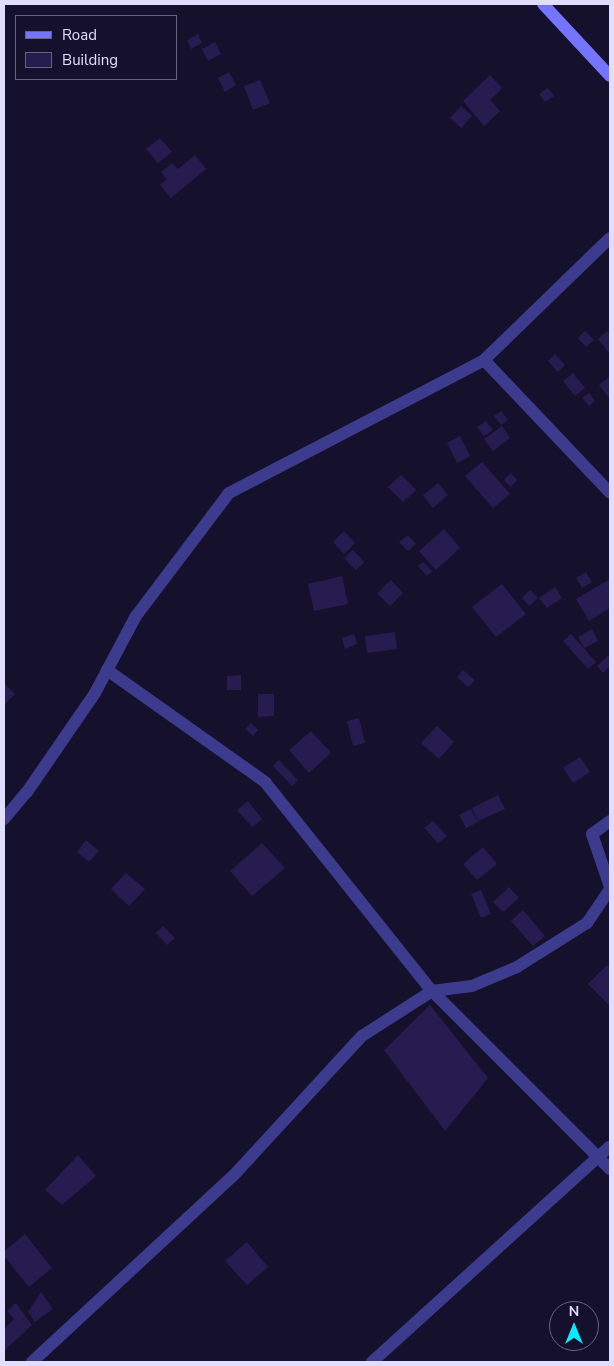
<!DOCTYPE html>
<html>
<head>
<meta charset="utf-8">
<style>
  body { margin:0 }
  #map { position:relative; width:614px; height:1366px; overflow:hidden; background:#15112d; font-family:"Nunito Sans",sans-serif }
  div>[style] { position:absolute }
  .building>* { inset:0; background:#261c4f }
  .street>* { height:12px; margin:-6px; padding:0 6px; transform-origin:6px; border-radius:6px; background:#3d3b8d }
  .secondary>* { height:12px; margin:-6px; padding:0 6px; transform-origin:6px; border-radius:6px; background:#7574ff }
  span { translate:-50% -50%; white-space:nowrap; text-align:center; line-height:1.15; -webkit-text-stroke:4px #15112d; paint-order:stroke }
  .frame { position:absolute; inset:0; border:5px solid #e0ddff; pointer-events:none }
  .legend { position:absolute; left:15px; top:15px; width:162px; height:65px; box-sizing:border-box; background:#15112d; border:1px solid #666381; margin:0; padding:6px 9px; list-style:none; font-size:15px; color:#e0ddff }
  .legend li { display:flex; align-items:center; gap:10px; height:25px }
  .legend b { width:25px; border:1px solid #666381 }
  .north { position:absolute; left:549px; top:1301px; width:50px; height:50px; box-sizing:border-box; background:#15112d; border:1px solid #666381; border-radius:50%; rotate:0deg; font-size:14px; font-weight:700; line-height:20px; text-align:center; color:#e0ddff }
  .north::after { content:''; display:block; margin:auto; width:18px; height:22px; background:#09eaff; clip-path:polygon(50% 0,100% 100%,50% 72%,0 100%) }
</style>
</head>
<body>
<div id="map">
  <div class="building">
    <i style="clip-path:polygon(198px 34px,202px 43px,191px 49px,187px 40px)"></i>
    <i style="clip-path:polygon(215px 42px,221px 54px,208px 61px,202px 49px)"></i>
    <i style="clip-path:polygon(229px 72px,236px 85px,225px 92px,218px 78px)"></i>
    <i style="clip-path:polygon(490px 75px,502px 88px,490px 100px,500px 111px,484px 126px,463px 101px)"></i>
    <i style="clip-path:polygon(260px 80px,270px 103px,253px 110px,244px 86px)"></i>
    <i style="clip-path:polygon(548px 88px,554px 96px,545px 102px,539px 94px)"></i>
    <i style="clip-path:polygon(461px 106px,472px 116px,461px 128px,450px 118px)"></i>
    <i style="clip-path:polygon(160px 138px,172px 152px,158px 163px,146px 149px)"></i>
    <i style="clip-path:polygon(195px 155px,206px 169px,171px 198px,160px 185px,167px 179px,161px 172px,172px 163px,178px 169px)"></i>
    <i style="clip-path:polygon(585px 331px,594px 340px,586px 347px,578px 338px)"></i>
    <i style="clip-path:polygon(607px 331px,610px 335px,610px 354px,598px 339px)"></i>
    <i style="clip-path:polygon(555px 354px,565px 365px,558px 372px,548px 361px)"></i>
    <i style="clip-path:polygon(573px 373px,585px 388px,575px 396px,563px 381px)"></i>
    <i style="clip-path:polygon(610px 376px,610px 399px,599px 385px)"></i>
    <i style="clip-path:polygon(589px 393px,595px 401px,589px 406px,582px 398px)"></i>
    <i style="clip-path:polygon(501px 411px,508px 420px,501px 425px,494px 416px)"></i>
    <i style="clip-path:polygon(486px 421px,493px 430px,484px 436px,477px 427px)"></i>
    <i style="clip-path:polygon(502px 426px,510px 438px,493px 451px,484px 439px)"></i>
    <i style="clip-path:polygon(460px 436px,470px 456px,457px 463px,447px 443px)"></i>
    <i style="clip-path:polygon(482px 462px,510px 494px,493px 508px,465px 476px)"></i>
    <i style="clip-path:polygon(511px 473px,517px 480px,511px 487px,504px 480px)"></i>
    <i style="clip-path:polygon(401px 475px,416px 490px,403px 502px,388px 487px)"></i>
    <i style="clip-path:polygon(438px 483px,448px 495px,433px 508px,423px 495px)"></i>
    <i style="clip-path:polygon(444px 529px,460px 548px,436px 570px,419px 551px)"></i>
    <i style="clip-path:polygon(344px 531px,355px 543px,344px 554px,333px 542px)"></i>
    <i style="clip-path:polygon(408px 535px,416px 544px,408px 551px,399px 542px)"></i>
    <i style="clip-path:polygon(353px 550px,364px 562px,356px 570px,344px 558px)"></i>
    <i style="clip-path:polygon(423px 562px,432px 571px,427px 576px,418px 566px)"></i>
    <i style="clip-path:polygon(586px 572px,592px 582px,582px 588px,576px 578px)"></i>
    <i style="clip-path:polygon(342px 576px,348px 604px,314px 611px,308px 584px)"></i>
    <i style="clip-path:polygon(610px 579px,610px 608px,589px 621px,576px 599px)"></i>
    <i style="clip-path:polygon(391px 580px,403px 593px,390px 606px,377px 593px)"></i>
    <i style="clip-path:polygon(502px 584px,526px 614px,496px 637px,472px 607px)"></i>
    <i style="clip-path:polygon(555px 587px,562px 598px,547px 608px,539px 598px)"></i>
    <i style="clip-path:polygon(530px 590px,538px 598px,529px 606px,522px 598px)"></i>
    <i style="clip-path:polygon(592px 629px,598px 641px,584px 648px,578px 637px)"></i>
    <i style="clip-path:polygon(395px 632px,397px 649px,367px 653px,365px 636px)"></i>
    <i style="clip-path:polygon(354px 634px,357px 644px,345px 649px,342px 638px)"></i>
    <i style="clip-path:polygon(571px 634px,596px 662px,588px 669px,563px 641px)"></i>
    <i style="clip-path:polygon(610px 654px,610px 666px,603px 673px,597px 666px)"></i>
    <i style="clip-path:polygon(463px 670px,475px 680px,468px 687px,457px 677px)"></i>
    <i style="clip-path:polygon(241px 675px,241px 690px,227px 690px,227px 676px)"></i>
    <i style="clip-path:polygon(4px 683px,15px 694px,4px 705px)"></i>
    <i style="clip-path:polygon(258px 694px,274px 694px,274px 716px,258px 717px)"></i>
    <i style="clip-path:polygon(359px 718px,365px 743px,353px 746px,347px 721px)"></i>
    <i style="clip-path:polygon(251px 723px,258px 730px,253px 736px,245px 729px)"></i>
    <i style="clip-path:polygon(437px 726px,454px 742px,439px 759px,421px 743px)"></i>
    <i style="clip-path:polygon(311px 731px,331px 753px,309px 773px,289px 750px)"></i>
    <i style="clip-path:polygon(580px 757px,590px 772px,573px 783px,563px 768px)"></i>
    <i style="clip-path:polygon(279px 760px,298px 780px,292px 786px,273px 766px)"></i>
    <i style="clip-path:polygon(498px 795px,505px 809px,478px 821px,472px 808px)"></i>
    <i style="clip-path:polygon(248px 801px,262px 819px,252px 827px,237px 810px)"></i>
    <i style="clip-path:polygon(471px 809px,478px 822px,466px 828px,459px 815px)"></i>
    <i style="clip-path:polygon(433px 821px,447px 836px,438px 843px,424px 828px)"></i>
    <i style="clip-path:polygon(86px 840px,99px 851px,89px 862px,77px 852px)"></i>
    <i style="clip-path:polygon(262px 843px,285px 868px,252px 896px,230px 871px)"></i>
    <i style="clip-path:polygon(483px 847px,497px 864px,477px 880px,463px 864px)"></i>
    <i style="clip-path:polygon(126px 873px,145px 889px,129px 906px,111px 889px)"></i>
    <i style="clip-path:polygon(509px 887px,519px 898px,503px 912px,493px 902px)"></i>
    <i style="clip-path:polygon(481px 890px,491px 914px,481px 918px,471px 894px)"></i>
    <i style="clip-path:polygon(523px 910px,545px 936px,533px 946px,511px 921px)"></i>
    <i style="clip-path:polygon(163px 926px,175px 938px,167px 945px,156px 933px)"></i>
    <i style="clip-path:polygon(607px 965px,610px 968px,610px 1006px,588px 984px)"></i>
    <i style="clip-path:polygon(430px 1005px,488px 1078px,445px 1131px,384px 1050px)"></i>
    <i style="clip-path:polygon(78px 1155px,96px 1176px,62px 1205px,45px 1190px)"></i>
    <i style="clip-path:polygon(25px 1234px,52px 1268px,29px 1287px,4px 1256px,4px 1251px)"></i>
    <i style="clip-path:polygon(247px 1242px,268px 1267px,247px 1285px,225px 1261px)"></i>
    <i style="clip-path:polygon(41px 1292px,53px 1309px,35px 1322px,28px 1312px)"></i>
    <i style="clip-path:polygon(16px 1303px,32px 1325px,5px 1350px,4px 1329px,14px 1319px,7px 1311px)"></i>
  </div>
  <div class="street">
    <i style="left:484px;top:360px;width:183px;rotate:46.5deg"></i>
    <i style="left:107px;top:670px;width:194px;rotate:35.3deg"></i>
    <i style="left:265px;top:782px;width:268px;rotate:51.4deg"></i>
    <i style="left:432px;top:991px;width:252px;rotate:45deg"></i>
    <i style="left:4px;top:819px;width:35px;rotate:-50deg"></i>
    <i style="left:27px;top:792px;width:120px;rotate:-55.5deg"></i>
    <i style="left:95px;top:693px;width:87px;rotate:-62deg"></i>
    <i style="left:136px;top:616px;width:154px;rotate:-52.9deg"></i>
    <i style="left:229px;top:493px;width:288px;rotate:-27.5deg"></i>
    <i style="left:484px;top:360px;width:175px;rotate:-44.1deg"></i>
    <i style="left:610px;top:821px;width:22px;rotate:144deg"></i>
    <i style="left:592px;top:834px;width:56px;rotate:71.2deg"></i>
    <i style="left:32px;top:1362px;width:275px;rotate:-42.8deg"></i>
    <i style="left:234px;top:1175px;width:189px;rotate:-47.4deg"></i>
    <i style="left:362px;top:1036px;width:83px;rotate:-32.7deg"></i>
    <i style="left:432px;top:991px;width:40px;rotate:-7.1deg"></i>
    <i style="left:472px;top:986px;width:49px;rotate:-22.9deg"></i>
    <i style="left:517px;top:967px;width:83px;rotate:-32.2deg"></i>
    <i style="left:587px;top:923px;width:41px;rotate:-55.9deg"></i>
    <i style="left:372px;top:1362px;width:321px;rotate:-42.2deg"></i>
  </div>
  <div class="secondary">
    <i style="left:543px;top:4px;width:98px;rotate:47.1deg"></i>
  </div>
  <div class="frame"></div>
  <ul class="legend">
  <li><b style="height:6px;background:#7574ff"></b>Road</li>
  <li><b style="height:14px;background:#261c4f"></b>Building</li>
  </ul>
  <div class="north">N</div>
</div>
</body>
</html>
